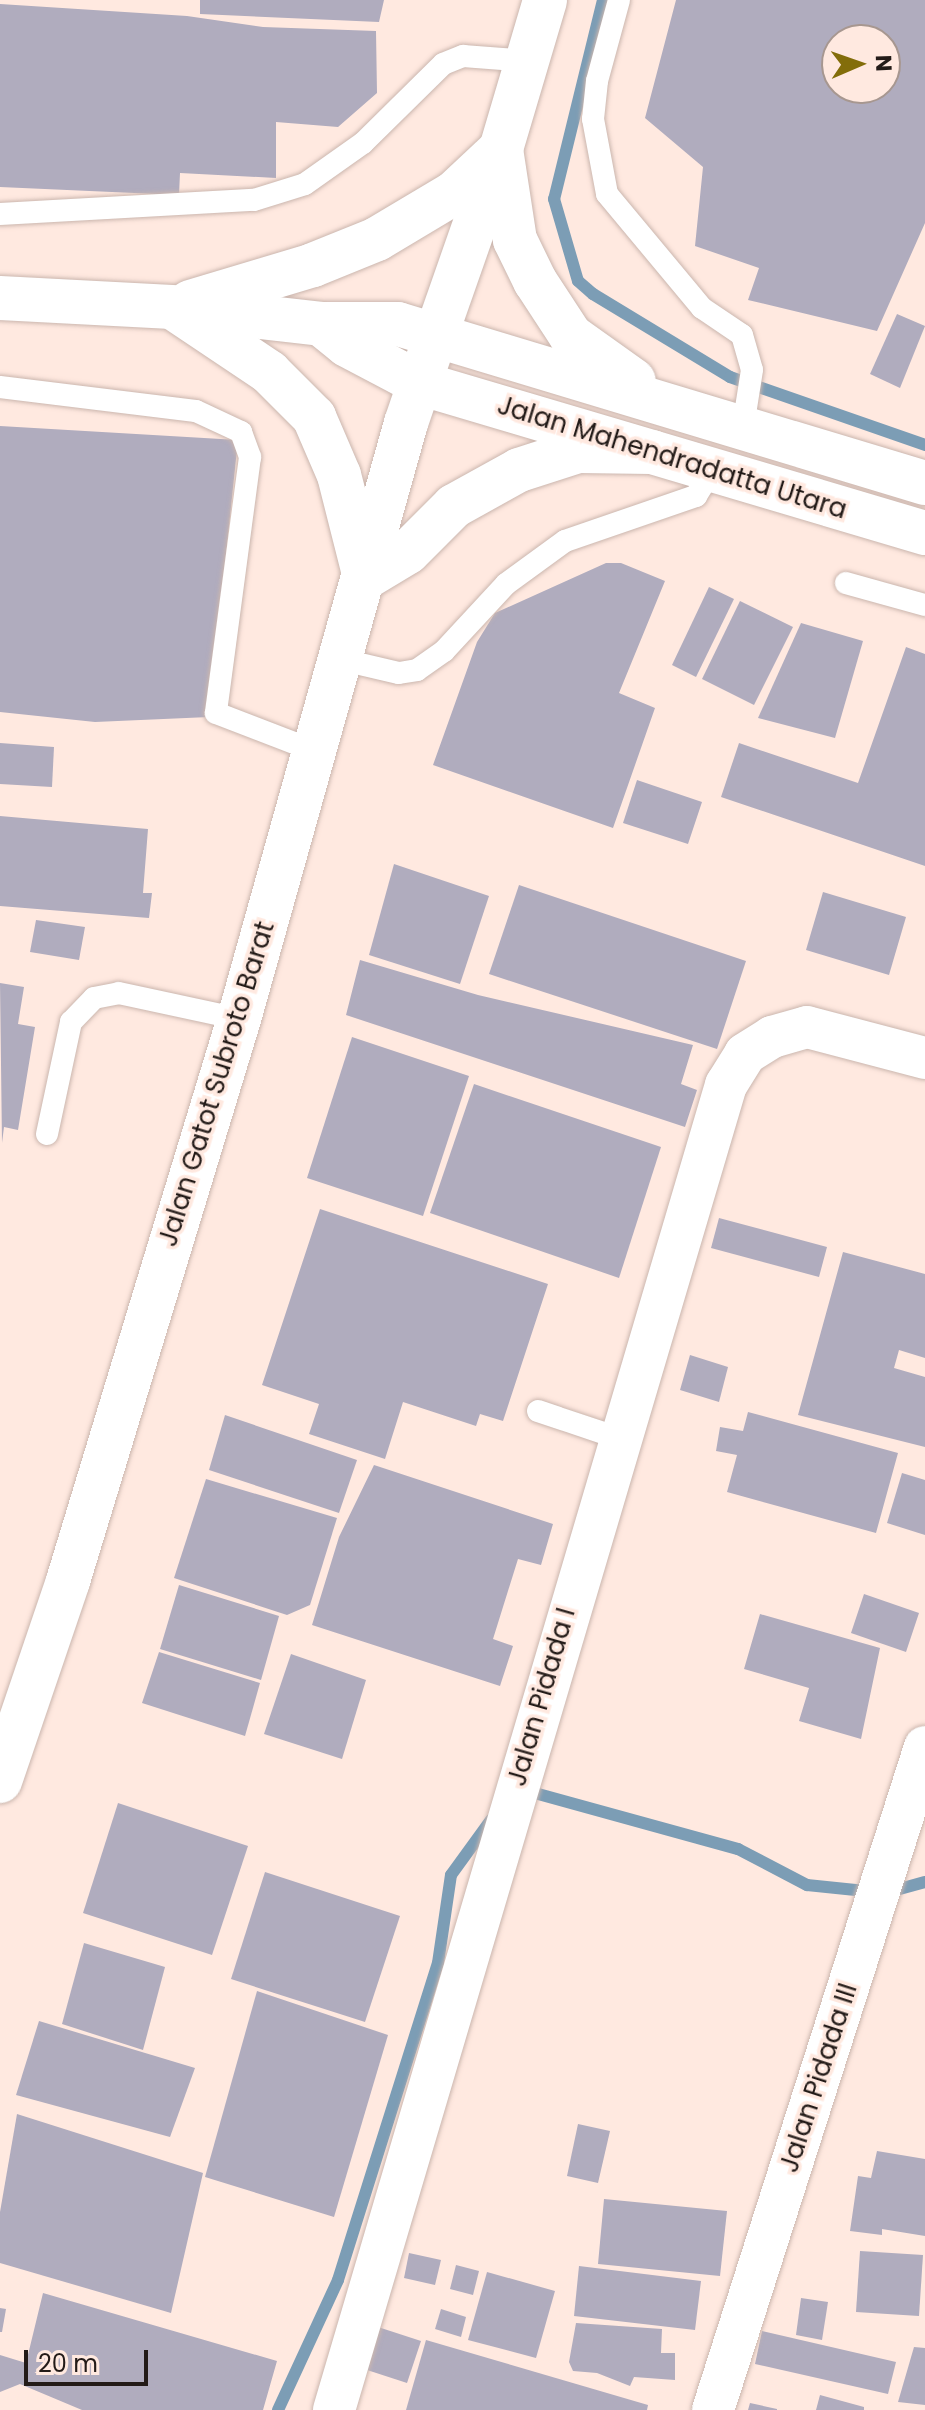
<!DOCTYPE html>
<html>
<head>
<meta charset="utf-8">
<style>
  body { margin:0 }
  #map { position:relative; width:925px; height:2410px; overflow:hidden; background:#ffe9e0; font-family:Poppins,sans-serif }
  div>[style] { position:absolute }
  .stream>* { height:12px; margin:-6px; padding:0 6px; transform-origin:6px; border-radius:6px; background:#7c9db5 }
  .building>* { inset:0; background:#b0acbe }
  .roads { filter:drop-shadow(0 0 2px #cbb6ae) drop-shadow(0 0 2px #cbb6ae) }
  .service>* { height:22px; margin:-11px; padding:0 11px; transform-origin:11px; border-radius:11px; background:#fff }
  .minor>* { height:42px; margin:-21px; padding:0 21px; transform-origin:21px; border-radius:21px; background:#fff }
  .primary>* { height:44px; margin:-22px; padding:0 22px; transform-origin:22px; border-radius:22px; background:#fff }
  .trunk>* { height:44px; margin:-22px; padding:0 22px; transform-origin:22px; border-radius:22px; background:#fff }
  span { translate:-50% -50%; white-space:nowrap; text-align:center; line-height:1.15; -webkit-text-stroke:7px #ffe9e0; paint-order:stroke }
  .street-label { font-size:26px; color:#231b18 }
  .north { position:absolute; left:821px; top:24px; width:80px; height:80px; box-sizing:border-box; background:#ffe9e0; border:2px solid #a79790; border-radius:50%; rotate:88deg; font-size:22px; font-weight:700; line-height:32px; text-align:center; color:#231b18 }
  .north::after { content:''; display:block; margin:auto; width:28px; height:36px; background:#836d0a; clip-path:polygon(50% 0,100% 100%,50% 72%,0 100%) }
  .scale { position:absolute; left:24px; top:2350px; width:124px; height:36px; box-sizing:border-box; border:4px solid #231b18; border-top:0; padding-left:10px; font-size:24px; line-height:28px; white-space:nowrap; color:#231b18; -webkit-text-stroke:6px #ffe9e0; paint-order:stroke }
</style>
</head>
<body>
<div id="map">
  <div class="stream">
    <i style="left:603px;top:0;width:205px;rotate:103.8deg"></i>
    <i style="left:554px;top:199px;width:85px;rotate:73.7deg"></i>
    <i style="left:578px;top:281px;width:20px;rotate:41deg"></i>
    <i style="left:593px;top:294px;width:160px;rotate:31.2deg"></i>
    <i style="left:730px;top:377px;width:207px;rotate:19.2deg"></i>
    <i style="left:525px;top:1796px;width:7px;rotate:-34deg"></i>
    <i style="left:531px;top:1792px;width:215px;rotate:15.4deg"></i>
    <i style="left:738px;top:1849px;width:78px;rotate:27.6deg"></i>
    <i style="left:807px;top:1885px;width:78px;rotate:5.9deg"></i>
    <i style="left:885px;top:1893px;width:41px;rotate:-15.4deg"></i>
    <i style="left:278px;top:2410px;width:143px;rotate:-65.2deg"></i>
    <i style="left:338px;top:2280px;width:332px;rotate:-72.5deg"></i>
    <i style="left:438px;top:1963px;width:89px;rotate:-81.6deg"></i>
    <i style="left:451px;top:1875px;width:68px;rotate:-54deg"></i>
  </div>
  <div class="building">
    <i style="clip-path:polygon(200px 0,384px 0,379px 22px,200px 14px)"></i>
    <i style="clip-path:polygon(evenodd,676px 0,925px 0,925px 223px,877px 331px,748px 300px,759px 268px,695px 246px,703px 167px,645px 118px,676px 0,837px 40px,885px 40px,885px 88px,837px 88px,837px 40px)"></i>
    <i style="clip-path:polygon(0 4px,187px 16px,263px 27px,376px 31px,377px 93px,338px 127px,276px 122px,276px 178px,180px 173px,179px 195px,0 187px)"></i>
    <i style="clip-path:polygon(897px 314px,925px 326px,900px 388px,870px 374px)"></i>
    <i style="clip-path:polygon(0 426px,238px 440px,209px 717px,95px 722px,0 712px)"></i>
    <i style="clip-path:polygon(606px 563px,621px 563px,665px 581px,619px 693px,655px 708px,613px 828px,433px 765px,477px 642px,495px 613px)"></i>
    <i style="clip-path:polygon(709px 587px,734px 599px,696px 677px,672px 665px)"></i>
    <i style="clip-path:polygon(740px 601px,793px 627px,754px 705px,702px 679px)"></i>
    <i style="clip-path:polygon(801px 623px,863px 641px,835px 738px,758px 718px)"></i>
    <i style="clip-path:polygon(906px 647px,925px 654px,925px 866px,721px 797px,739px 743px,858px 783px)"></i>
    <i style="clip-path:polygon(0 743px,54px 747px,52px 787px,0 784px)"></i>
    <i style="clip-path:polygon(637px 780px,702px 802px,688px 844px,623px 823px)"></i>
    <i style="clip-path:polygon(0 816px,148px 829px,143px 893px,152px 893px,149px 918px,0 906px)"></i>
    <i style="clip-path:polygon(394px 864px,489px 896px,460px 984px,369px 955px)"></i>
    <i style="clip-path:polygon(519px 885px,746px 961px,717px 1049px,489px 974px)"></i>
    <i style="clip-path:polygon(823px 892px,906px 917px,889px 975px,806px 950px)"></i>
    <i style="clip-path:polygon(36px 920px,85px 927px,79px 960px,30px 952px)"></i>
    <i style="clip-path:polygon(360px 960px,478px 995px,693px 1045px,681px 1084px,697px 1090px,685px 1127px,346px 1015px)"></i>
    <i style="clip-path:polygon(0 983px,24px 987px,18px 1024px,35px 1027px,18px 1130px,4px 1127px,2px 1143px)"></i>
    <i style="clip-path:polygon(352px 1037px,469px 1076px,423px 1216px,307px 1178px)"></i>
    <i style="clip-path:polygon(474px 1084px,661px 1147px,619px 1278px,430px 1213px)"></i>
    <i style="clip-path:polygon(320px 1209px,548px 1284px,503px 1421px,480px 1414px,476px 1426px,403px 1402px,385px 1459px,309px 1434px,319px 1404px,262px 1385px)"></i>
    <i style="clip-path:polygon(719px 1218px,827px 1247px,819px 1277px,711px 1248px)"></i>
    <i style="clip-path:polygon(843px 1252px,925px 1274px,925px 1358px,899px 1350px,894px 1368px,925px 1377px,925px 1447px,798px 1415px)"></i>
    <i style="clip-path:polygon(690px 1355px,728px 1367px,719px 1402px,680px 1390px)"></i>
    <i style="clip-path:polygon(748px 1412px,898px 1453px,876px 1533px,727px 1492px,737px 1455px,716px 1451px,720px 1427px,743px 1431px)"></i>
    <i style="clip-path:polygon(225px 1415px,357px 1460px,339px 1513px,209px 1470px)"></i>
    <i style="clip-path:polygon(374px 1465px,553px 1524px,541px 1565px,518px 1559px,493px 1639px,513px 1646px,500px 1686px,312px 1625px,339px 1537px)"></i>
    <i style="clip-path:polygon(902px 1473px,925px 1480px,925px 1535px,887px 1523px)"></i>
    <i style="clip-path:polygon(206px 1479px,337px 1518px,310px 1605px,287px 1615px,174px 1578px)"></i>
    <i style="clip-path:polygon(179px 1585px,279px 1616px,261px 1680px,160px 1649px)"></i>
    <i style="clip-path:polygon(864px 1594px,919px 1613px,906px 1652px,851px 1633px)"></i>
    <i style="clip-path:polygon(760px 1614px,880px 1648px,861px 1739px,799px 1721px,809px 1688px,744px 1669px)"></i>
    <i style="clip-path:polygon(159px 1652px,260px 1683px,245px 1736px,142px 1703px)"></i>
    <i style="clip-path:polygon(291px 1654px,366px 1680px,342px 1759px,264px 1734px)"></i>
    <i style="clip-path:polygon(118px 1803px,248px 1846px,212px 1955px,83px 1913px)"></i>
    <i style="clip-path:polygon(265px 1872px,400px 1916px,365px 2022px,231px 1979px)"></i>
    <i style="clip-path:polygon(84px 1943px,165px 1967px,143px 2050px,62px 2024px)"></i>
    <i style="clip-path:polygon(257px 1991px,388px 2035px,334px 2217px,205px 2177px)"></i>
    <i style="clip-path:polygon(39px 2021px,195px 2068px,170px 2137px,16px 2095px)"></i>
    <i style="clip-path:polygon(17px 2114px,203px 2173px,171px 2313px,0 2263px,0 2212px)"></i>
    <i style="clip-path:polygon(578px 2124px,610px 2131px,598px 2183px,567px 2176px)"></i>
    <i style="clip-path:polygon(877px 2151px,925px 2159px,925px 2236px,882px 2229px,882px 2235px,850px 2231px,858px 2176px,871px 2178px)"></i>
    <i style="clip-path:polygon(604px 2199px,727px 2211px,720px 2276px,598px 2264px)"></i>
    <i style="clip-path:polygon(860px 2251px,923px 2255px,919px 2316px,856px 2312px)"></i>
    <i style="clip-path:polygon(409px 2253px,441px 2260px,435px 2285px,404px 2278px)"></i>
    <i style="clip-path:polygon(456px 2265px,479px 2271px,473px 2295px,450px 2289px)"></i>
    <i style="clip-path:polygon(579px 2266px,701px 2281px,695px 2330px,574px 2316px)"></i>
    <i style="clip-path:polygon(487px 2272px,555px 2291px,536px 2358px,468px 2340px)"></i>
    <i style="clip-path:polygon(43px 2293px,277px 2361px,263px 2410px,82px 2410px,20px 2384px,0 2392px,0 2355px,26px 2363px)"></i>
    <i style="clip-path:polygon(801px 2298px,828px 2302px,822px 2340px,796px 2335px)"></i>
    <i style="clip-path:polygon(0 2308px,6px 2309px,2px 2332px,0 2332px)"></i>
    <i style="clip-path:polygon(441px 2309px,466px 2317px,461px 2337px,435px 2329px)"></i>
    <i style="clip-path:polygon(576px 2323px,662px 2329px,661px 2353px,675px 2353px,675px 2380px,634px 2377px,630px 2386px,597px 2373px,573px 2371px,569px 2362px)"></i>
    <i style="clip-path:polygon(378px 2327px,421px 2341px,407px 2383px,364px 2369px)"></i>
    <i style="clip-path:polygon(762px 2331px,896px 2362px,888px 2394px,755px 2364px)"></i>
    <i style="clip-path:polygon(426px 2340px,648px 2405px,647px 2410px,406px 2410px)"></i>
    <i style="clip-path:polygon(914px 2347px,925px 2348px,925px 2405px,898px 2402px)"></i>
    <i style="clip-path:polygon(820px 2395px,864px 2407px,864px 2410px,816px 2410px)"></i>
    <i style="clip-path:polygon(750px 2403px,777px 2409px,777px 2410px,748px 2410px)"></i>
  </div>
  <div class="roads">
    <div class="service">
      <i style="left:619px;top:0;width:84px;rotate:105.2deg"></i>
      <i style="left:597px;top:81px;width:38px;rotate:96deg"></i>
      <i style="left:593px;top:119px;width:76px;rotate:79.4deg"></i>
      <i style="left:607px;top:194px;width:148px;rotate:50.2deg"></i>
      <i style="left:702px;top:308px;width:48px;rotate:34deg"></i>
      <i style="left:742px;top:335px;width:36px;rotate:74deg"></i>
      <i style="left:752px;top:370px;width:58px;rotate:99deg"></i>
      <i style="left:0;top:214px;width:254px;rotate:-3.2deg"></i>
      <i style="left:254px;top:200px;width:53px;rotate:-17.4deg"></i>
      <i style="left:305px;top:184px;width:71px;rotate:-35.3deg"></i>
      <i style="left:363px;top:143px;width:112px;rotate:-44.6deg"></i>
      <i style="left:443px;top:64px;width:22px;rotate:-22deg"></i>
      <i style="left:463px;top:56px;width:66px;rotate:4.3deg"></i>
      <i style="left:0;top:387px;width:197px;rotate:7deg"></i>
      <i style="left:196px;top:411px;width:50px;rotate:25deg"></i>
      <i style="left:241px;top:432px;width:27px;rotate:70deg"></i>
      <i style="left:250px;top:457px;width:258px;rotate:97.6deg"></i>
      <i style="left:216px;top:713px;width:106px;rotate:21deg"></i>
      <i style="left:846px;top:583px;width:82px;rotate:15.6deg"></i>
      <i style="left:343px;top:660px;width:57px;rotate:13.1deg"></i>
      <i style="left:399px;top:673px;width:18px;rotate:-9deg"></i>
      <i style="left:417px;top:670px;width:33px;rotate:-35deg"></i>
      <i style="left:444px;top:651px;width:91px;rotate:-47.2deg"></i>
      <i style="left:506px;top:584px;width:73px;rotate:-36.1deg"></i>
      <i style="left:565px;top:541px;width:139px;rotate:-19deg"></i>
      <i style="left:696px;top:496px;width:31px;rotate:-58deg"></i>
      <i style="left:47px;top:1134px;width:115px;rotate:-77.9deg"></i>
      <i style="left:71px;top:1022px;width:33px;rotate:-46deg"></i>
      <i style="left:94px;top:998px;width:25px;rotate:-11deg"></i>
      <i style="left:119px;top:993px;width:123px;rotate:12.2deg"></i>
      <i style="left:538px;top:1411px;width:84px;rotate:18.6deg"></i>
    </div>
    <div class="minor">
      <i style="left:334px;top:2410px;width:1382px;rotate:-73.52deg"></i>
      <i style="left:726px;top:1085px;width:36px;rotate:-58deg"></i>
      <i style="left:745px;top:1054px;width:32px;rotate:-32deg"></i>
      <i style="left:772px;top:1037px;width:36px;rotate:-16deg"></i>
      <i style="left:807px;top:1027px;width:122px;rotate:14.7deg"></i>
      <i style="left:713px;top:2410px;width:696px;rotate:-72.27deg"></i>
    </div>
    <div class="primary">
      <i style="left:437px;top:332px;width:194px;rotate:-70.7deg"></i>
      <i style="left:501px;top:149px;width:155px;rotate:-73.5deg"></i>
    </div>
    <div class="trunk">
      <i style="left:501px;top:149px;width:92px;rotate:81.3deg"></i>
      <i style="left:515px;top:240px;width:46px;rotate:64deg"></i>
      <i style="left:535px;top:281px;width:66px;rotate:56.8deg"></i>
      <i style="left:571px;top:336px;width:77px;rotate:35.5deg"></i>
      <i style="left:0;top:298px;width:172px;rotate:3deg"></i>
      <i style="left:172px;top:307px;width:150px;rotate:6.5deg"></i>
      <i style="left:321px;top:324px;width:77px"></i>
      <i style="left:398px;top:324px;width:550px;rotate:16.79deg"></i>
      <i style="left:190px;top:302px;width:128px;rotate:-16.7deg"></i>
      <i style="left:313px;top:265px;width:69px;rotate:-22.1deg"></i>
      <i style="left:377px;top:239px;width:90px;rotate:-30.9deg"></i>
      <i style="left:454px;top:193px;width:64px;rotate:-43.1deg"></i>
      <i style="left:178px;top:311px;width:110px;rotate:33.8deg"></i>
      <i style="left:269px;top:372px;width:64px;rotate:45deg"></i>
      <i style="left:314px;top:417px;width:63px;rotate:66.7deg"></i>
      <i style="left:339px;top:475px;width:106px;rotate:75.8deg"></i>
      <i style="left:365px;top:578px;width:50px;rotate:-31.2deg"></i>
      <i style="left:408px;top:552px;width:65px;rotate:-45deg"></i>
      <i style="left:454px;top:506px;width:74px;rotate:-29deg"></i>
      <i style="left:519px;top:470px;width:62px;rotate:-17.9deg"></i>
      <i style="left:578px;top:451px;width:74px;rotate:0.8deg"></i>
      <i style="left:321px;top:324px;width:33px;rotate:39deg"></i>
      <i style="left:347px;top:345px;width:81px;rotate:27.8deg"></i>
      <i style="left:419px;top:383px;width:528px;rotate:16.51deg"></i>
      <i style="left:0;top:1781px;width:211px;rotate:-71.2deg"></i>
      <i style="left:68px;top:1581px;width:587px;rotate:-73.08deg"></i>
      <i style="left:239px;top:1019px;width:619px;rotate:-74.35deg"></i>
      <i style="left:406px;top:423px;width:96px;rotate:-71.2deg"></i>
    </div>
  </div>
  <div class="street-label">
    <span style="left:672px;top:458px;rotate:17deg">Jalan Mahendradatta Utara</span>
    <span style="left:217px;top:1084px;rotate:-73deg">Jalan Gatot Subroto Barat</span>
    <span style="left:542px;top:1697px;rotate:-74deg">Jalan Pidada I</span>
    <span style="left:819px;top:2078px;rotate:-72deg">Jalan Pidada III</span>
  </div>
  <div class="north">N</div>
  <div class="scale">20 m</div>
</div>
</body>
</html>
